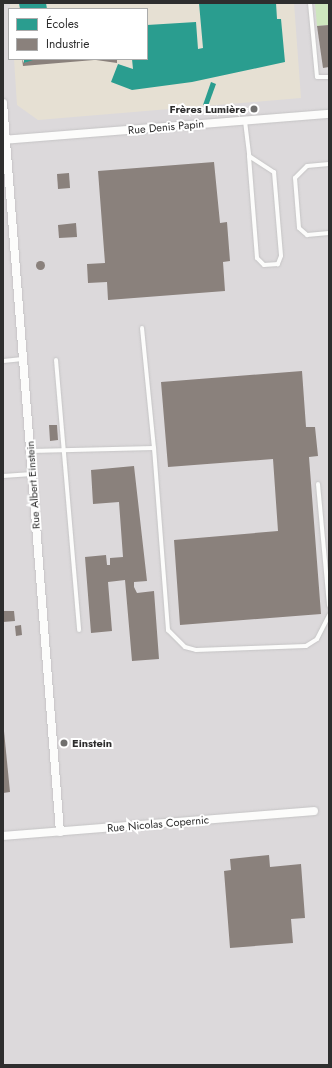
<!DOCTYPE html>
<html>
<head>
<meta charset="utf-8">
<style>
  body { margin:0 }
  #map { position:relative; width:332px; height:1068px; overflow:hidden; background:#ece8e4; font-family:Jost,sans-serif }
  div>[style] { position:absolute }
  .industrial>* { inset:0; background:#dcd9db }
  .education>* { inset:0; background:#e6e0d3 }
  .green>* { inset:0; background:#cee6be }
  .schools>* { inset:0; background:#2a9d8f }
  .industry>* { inset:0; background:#8a817c }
  .round { border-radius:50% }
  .roads { filter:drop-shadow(0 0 1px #c5c4c5) drop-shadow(0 0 1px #c5c4c5) }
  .lane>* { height:4px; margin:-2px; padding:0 2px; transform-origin:2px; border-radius:2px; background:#fcfcfb }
  .street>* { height:8px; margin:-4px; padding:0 4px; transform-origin:4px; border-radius:4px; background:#fcfcfb }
  .dots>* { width:11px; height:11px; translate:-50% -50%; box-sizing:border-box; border:2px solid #fff; border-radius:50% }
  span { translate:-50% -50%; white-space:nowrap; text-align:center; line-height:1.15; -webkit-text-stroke:4px #fff; paint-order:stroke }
  .poi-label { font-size:11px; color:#2e2e2e; font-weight:700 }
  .right { translate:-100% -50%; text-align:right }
  .left { translate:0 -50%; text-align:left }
  .street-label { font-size:11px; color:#2e2e2e }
  .frame { position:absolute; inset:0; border:4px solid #2e2e2e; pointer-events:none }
  .legend { position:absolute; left:8px; top:8px; width:140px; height:52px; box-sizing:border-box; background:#fff; border:1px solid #ababab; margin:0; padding:5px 7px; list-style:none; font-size:12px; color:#2e2e2e }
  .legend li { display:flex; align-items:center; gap:8px; height:20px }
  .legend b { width:20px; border:1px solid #ababab }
</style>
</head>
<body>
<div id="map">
  <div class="industrial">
    <i style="clip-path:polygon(evenodd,3px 3px,329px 3px,329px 1065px,3px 1065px,3px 3px,9px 9px,147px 9px,147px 59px,9px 59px,9px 9px)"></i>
  </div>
  <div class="education">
    <i style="clip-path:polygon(10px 3px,294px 3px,301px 98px,38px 120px,17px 105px,14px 59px,147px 59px,147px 9px,10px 9px)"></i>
  </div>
  <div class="green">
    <i style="clip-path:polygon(315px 3px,329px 3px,329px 25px,317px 26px)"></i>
  </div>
  <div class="schools">
    <i style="clip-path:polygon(19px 3px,46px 3px,47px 9px,20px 9px)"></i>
    <i style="clip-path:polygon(199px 3px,276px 3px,277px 19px,281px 19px,285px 62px,192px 82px,132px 90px,111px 82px,118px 64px,133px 69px,132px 59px,147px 59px,147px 25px,196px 22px,198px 49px,203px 48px)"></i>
    <i style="clip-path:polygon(24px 59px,34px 59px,34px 62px,24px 63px)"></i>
    <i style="clip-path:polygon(211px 82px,216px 84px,208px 106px,203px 105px)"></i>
  </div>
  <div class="industry">
    <i style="clip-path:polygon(329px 25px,329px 67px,323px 68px,317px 26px)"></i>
    <i style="clip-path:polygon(22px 59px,24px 63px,36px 59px,94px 60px,23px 66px)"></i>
    <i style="clip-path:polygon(96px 59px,117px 59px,117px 63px,96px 60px)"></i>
    <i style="clip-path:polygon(214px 162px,220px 223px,227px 222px,230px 261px,223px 262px,225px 291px,108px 300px,107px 282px,88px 283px,87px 264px,105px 263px,98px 171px)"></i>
    <i style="clip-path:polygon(69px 173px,70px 188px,58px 189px,57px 174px)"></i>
    <i style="clip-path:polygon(76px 223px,77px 237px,59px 238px,58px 225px)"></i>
    <i class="round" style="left:35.5px;top:260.5px;width:9px;height:9px"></i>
    <i style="clip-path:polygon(302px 371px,306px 427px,315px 427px,318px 456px,309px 457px,321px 614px,180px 625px,174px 540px,278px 531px,273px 459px,168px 467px,161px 382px)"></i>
    <i style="clip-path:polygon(49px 425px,57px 425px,58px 440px,50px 441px)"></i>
    <i style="clip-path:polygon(134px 466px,147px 581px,134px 582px,134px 587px,137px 593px,154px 591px,159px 659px,132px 661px,125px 580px,108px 582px,112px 631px,91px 633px,85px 557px,106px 555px,107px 565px,110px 565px,110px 558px,123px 557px,119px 502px,93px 504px,91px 470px)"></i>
    <i style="clip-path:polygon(3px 611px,14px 611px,15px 621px,3px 622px)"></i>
    <i style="clip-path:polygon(21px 625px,22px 635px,16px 636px,15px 626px)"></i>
    <i style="clip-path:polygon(3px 721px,10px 792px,3px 793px)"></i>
    <i style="clip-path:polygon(269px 855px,270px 867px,301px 864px,305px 918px,291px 919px,293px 943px,230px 948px,224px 871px,231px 870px,230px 859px)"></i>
  </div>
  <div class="roads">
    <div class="lane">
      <i style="left:310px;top:3px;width:74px;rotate:84.6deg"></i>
      <i style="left:317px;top:77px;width:12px"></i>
      <i style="left:245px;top:121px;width:35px;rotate:83deg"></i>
      <i style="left:249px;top:156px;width:30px;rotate:33deg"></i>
      <i style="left:274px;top:172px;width:84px;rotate:85.2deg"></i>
      <i style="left:281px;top:256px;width:9px;rotate:111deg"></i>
      <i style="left:278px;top:264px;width:14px;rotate:176deg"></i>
      <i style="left:264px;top:265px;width:10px;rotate:-135deg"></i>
      <i style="left:257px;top:258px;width:102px;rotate:-94.5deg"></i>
      <i style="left:329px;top:164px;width:22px;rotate:175deg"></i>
      <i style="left:307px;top:166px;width:17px;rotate:135deg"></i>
      <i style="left:295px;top:178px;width:50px;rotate:85.4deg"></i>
      <i style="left:299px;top:228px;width:11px;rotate:41deg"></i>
      <i style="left:307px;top:235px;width:22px;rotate:-5deg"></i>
      <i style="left:142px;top:328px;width:121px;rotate:84.3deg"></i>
      <i style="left:56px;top:360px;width:271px;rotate:85.1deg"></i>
      <i style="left:3px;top:361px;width:20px;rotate:-6deg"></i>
      <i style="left:31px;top:451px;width:123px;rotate:-1.4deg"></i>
      <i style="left:154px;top:448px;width:183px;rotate:85.6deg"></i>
      <i style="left:168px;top:630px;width:24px;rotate:45deg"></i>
      <i style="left:185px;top:647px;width:11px;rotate:15deg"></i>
      <i style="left:196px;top:650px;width:110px;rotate:-2.1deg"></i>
      <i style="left:306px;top:646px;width:13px;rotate:-32deg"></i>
      <i style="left:317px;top:639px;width:27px;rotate:-63deg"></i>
      <i style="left:3px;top:476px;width:29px;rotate:-4deg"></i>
      <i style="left:318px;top:484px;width:122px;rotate:84.8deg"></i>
    </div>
    <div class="street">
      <i style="left:3px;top:103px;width:731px;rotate:85.53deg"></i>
      <i style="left:3px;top:140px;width:327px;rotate:-4.6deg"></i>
      <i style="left:3px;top:836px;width:312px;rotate:-4.6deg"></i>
    </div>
  </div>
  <div class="dots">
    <i style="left:254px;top:109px;background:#706f6e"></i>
    <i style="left:64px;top:743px;background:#706f6e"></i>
  </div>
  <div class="poi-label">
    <span class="right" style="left:246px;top:109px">Frères Lumière</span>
    <span class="left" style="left:72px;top:743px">Einstein</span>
  </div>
  <div class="street-label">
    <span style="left:166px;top:127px;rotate:-5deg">Rue Denis Papin</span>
    <span style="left:33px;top:485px;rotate:-94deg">Rue Albert Einstein</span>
    <span style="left:158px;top:824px;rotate:-5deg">Rue Nicolas Copernic</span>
  </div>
  <div class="frame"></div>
  <ul class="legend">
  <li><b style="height:11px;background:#2a9d8f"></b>Écoles</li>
  <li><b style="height:11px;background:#8a817c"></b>Industrie</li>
  </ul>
</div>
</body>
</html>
